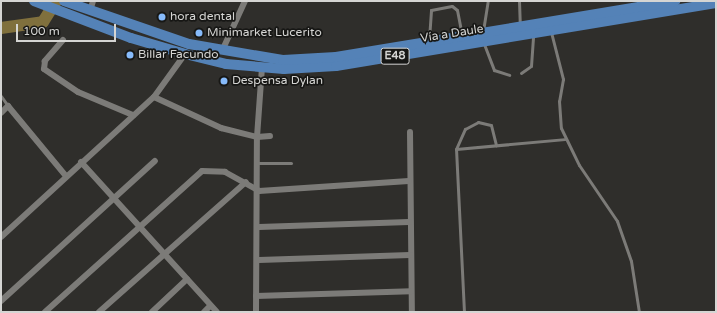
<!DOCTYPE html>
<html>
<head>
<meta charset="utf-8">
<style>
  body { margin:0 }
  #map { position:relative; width:717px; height:313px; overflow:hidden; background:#2f2e2b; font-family:"Varela Round",sans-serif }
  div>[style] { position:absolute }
  .river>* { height:12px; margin:-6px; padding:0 6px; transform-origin:6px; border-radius:6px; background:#80703d }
  .service>* { height:3px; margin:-1.5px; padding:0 1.5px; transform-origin:1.5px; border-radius:1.5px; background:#7c7b78 }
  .minor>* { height:6px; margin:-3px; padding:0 3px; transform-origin:3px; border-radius:3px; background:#7c7b78 }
  .trunk>* { height:10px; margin:-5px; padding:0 5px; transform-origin:5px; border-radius:5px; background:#5482b7 }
  .dots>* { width:11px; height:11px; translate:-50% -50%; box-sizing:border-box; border:2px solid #171715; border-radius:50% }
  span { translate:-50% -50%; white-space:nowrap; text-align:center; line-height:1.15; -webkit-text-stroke:3.5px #171715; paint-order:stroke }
  .shield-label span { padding:1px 3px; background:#171715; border:1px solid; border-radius:3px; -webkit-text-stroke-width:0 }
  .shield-label { font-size:11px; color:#d5d5d3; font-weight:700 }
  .poi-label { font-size:12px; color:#d5d5d3 }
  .left { translate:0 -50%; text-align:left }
  .street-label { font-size:12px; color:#d5d5d3 }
  .frame { position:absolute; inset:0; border:2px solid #d5d5d3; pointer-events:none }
  .scale { position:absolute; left:16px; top:24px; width:100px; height:18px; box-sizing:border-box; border:2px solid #d5d5d3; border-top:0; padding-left:5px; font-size:12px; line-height:14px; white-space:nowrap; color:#d5d5d3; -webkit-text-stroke:3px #171715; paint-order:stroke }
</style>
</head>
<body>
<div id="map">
  <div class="river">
    <i style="left:1px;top:28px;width:42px;rotate:-8.1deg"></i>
    <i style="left:43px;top:22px;width:25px;rotate:-58deg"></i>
  </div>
  <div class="service">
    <i style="left:519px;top:1px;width:25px;rotate:88deg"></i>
    <i style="left:483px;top:31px;width:30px;rotate:-81deg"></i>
    <i style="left:551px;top:32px;width:49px;rotate:75.7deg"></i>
    <i style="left:563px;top:79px;width:22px;rotate:100deg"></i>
    <i style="left:559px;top:101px;width:27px;rotate:86deg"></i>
    <i style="left:561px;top:128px;width:41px;rotate:64.1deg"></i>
    <i style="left:579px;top:165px;width:68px;rotate:55.8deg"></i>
    <i style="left:617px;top:221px;width:42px;rotate:70.7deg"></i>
    <i style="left:631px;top:261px;width:52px;rotate:81.1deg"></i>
    <i style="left:429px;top:39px;width:29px;rotate:-86deg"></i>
    <i style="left:431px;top:10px;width:21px;rotate:-11deg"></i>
    <i style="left:452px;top:6px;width:6px;rotate:39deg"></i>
    <i style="left:457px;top:10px;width:25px;rotate:79deg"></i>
    <i style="left:484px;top:44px;width:28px;rotate:69deg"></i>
    <i style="left:494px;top:70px;width:16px;rotate:18deg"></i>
    <i style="left:521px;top:73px;width:12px;rotate:-35deg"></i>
    <i style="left:531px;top:66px;width:31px;rotate:-86deg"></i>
    <i style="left:1px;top:96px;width:12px;rotate:55deg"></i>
    <i style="left:456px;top:149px;width:109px;rotate:-5.2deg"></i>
    <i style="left:258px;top:163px;width:33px"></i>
    <i style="left:464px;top:312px;width:163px;rotate:-92.8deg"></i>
    <i style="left:456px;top:149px;width:22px;rotate:-66deg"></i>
    <i style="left:465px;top:129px;width:15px;rotate:-28deg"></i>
    <i style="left:478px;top:122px;width:13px;rotate:13deg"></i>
    <i style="left:491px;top:125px;width:21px;rotate:76deg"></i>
  </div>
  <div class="minor">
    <i style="left:90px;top:11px;width:10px;rotate:-73deg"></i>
    <i style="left:63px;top:40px;width:28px;rotate:131deg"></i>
    <i style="left:45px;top:61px;width:8px;rotate:97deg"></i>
    <i style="left:44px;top:69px;width:41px;rotate:34.1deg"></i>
    <i style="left:78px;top:92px;width:60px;rotate:22.7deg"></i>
    <i style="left:222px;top:51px;width:55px;rotate:-65.3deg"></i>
    <i style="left:154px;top:97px;width:74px;rotate:24.8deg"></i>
    <i style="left:221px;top:128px;width:37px;rotate:14deg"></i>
    <i style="left:257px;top:137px;width:13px;rotate:-4deg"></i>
    <i style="left:1px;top:113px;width:10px;rotate:-45deg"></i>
    <i style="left:8px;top:106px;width:91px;rotate:50.4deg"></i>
    <i style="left:410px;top:132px;width:180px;rotate:89.4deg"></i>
    <i style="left:81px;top:162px;width:202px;rotate:47.8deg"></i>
    <i style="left:259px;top:227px;width:150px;rotate:-1.9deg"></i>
    <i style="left:1px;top:237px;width:207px;rotate:-42.5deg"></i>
    <i style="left:154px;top:97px;width:53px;rotate:-54.2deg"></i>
    <i style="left:259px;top:260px;width:151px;rotate:-1.9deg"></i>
    <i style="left:256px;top:296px;width:155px;rotate:-1.8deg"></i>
    <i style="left:1px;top:301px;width:208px;rotate:-42.3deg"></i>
    <i style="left:45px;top:312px;width:211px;rotate:-41.9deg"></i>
    <i style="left:202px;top:171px;width:23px;rotate:2deg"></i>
    <i style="left:225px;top:172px;width:39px;rotate:29deg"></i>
    <i style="left:259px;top:191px;width:150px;rotate:-3.8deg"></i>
    <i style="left:99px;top:312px;width:196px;rotate:-41.5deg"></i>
    <i style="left:152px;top:312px;width:48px;rotate:-43.3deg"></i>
    <i style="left:204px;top:312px;width:8px;rotate:-45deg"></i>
    <i style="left:256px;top:312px;width:175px;rotate:-89.7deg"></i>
    <i style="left:257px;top:137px;width:69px;rotate:-85.9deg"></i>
  </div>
  <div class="trunk">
    <i style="left:34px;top:1px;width:104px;rotate:20.9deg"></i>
    <i style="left:131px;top:38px;width:56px;rotate:16.5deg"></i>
    <i style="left:185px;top:54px;width:42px;rotate:13.7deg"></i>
    <i style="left:226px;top:64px;width:58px;rotate:4.9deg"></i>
    <i style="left:284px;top:69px;width:52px;rotate:-3.3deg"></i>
    <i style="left:336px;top:66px;width:385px;rotate:-9.4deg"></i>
    <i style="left:64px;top:1px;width:132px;rotate:19deg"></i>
    <i style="left:189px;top:44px;width:95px;rotate:9.7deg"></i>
    <i style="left:283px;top:60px;width:53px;rotate:-3.2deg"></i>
    <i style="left:336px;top:57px;width:344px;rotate:-9.4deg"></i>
  </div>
  <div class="dots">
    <i style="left:162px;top:17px;background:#87bbfb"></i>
    <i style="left:199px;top:33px;background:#87bbfb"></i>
    <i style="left:130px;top:55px;background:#87bbfb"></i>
    <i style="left:224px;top:81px;background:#87bbfb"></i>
  </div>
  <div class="shield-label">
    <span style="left:395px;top:56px">E48</span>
  </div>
  <div class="poi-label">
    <span class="left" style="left:170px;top:17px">hora dental</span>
    <span class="left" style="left:207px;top:33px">Minimarket Lucerito</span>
    <span class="left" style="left:138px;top:55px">Billar Facundo</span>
    <span class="left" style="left:232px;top:81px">Despensa Dylan</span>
  </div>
  <div class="street-label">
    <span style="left:452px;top:34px;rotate:-9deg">Vía a Daule</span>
  </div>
  <div class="frame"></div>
  <div class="scale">100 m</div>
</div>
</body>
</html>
